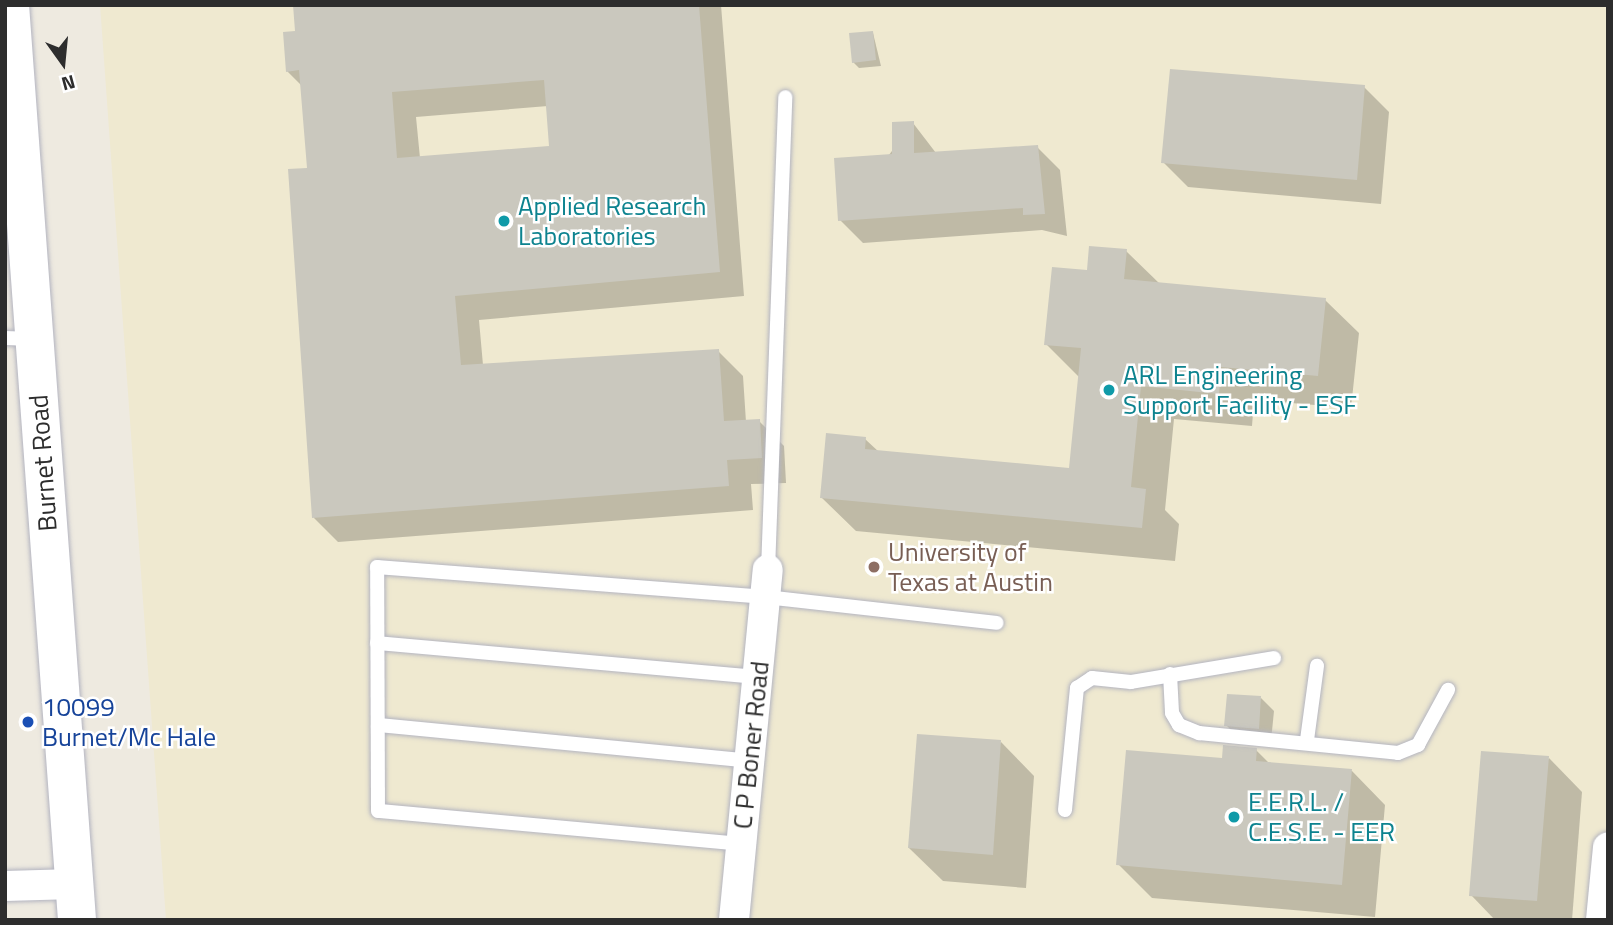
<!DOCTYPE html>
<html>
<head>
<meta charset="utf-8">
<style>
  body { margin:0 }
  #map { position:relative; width:1613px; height:925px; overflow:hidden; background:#eeeae0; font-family:"Titillium Web",sans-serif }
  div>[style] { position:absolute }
  .education>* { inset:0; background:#efe9d0 }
  .shadow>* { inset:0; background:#0003 }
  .building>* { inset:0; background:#cac8be }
  .roads { filter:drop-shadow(0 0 2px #b3b4c0) drop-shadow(0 0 2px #b3b4c0) }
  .service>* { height:14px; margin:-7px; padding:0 7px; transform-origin:7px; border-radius:7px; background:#fff }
  .minor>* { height:30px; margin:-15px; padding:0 15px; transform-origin:15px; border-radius:15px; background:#fff }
  .secondary>* { height:38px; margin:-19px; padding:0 19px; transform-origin:19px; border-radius:19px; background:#fff }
  .dots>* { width:19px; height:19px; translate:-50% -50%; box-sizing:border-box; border:4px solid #fff; border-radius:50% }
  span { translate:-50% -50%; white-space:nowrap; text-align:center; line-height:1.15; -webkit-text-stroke:5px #fff; paint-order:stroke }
  .culture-label { font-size:26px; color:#0d838f }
  .left { translate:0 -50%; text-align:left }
  .street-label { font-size:26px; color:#2d2d2d }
  .education-label { font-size:26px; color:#785e54 }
  .transit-label { font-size:26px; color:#164399 }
  .frame { position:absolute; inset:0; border:7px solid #2d2d2d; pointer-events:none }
  .north { position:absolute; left:28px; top:28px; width:70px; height:70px; -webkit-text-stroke:5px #fff; paint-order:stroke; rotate:165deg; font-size:19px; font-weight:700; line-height:28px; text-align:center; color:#2d2d2d }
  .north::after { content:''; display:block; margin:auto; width:24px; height:32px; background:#2d2d2d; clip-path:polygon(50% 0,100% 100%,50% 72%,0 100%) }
</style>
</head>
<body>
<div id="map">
  <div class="education">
    <i style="clip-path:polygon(100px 5px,1608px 5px,1608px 920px,166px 920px)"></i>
  </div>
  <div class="shadow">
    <i style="clip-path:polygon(evenodd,294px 5px,721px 5px,744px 296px,479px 320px,483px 365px,718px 351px,743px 376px,746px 422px,759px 421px,784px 446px,786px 483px,751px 484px,753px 510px,338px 542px,314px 518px,309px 170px,302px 86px,287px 71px,297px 32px,294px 5px,548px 106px,551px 148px,420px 158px,416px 117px,548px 106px)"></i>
    <i style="clip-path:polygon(873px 33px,881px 66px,859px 68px,853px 62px)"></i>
    <i style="clip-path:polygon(1364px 87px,1389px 112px,1381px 204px,1188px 187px,1163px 162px)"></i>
    <i style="clip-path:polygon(913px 123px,936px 153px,1037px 147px,1060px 170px,1067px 236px,1042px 230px,863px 243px,840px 220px)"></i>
    <i style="clip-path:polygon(1126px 251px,1160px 284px,1325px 300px,1359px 333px,1351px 408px,1254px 400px,1252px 426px,1174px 419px,1165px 510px,1179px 524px,1175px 561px,856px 531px,822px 498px,865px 439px,879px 452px,1071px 470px,1080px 378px,1046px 344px,1089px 272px)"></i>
    <i style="clip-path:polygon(1261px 698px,1274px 711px,1271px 741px,1239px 738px,1226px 725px)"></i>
    <i style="clip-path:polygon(1001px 742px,1034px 776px,1026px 888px,943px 881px,909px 848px)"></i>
    <i style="clip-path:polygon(1256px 750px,1270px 764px,1352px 771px,1385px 805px,1375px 917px,1152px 898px,1118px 864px)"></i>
    <i style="clip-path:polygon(1549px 758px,1582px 792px,1572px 920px,1495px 920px,1471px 895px)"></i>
  </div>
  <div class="building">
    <i style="clip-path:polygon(evenodd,293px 5px,699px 5px,720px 272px,455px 296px,461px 365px,719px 349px,724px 421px,760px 419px,762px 458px,727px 460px,729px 486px,312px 518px,288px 169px,307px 168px,299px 70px,286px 72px,283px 32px,295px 31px,293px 5px,544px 80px,549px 146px,397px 158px,392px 92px,544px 80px)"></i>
    <i style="clip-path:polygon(873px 31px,876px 60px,852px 63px,849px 33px)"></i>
    <i style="clip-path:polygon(1170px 69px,1365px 85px,1357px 180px,1161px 163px)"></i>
    <i style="clip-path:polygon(914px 121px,914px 153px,1038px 145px,1045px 214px,1023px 215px,1023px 208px,838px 221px,834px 158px,892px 154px,892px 122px)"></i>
    <i style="clip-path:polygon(1089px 246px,1127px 249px,1124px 279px,1326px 298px,1318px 376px,1221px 367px,1219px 394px,1141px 386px,1131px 487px,1146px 489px,1142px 528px,820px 498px,826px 433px,866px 437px,865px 449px,1069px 468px,1081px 348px,1044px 345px,1052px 267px,1087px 270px)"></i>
    <i style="clip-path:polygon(1227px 694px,1261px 696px,1259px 729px,1224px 726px)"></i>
    <i style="clip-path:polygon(917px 734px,1001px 740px,993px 855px,908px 848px)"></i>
    <i style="clip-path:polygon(1223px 745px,1257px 748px,1256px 761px,1352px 769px,1342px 885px,1116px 865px,1126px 750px,1222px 758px)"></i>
    <i style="clip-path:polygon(1481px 751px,1549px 756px,1537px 901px,1469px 896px)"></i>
  </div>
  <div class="roads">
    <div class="service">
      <i style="left:5px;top:338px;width:28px;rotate:2deg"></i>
      <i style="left:768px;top:570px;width:473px;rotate:-87.9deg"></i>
      <i style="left:377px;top:643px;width:383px;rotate:5.1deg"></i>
      <i style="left:1170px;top:674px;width:39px;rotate:87deg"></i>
      <i style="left:1172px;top:713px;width:14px;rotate:60deg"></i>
      <i style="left:1179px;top:725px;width:22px;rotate:22deg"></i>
      <i style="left:1199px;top:733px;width:200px;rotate:5.7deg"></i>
      <i style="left:1398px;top:753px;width:22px;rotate:-22deg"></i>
      <i style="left:1418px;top:745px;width:63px;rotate:-61.4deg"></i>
      <i style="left:378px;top:725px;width:374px;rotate:5.5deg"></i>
      <i style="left:1307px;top:740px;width:75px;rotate:-82.3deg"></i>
      <i style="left:1065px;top:810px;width:123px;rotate:-84.4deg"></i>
      <i style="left:1077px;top:688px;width:18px;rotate:-34deg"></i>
      <i style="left:1092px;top:678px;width:39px;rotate:6deg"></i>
      <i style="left:1131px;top:682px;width:145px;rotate:-9.5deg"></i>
      <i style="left:742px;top:844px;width:365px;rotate:-174.8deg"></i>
      <i style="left:378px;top:811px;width:244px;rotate:-90.2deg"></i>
      <i style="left:377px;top:567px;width:390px;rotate:4.4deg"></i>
      <i style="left:766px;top:597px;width:232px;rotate:6.4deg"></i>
    </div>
    <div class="minor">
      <i style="left:5px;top:886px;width:70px;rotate:-1.6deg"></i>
      <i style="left:734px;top:920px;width:352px;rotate:-84.5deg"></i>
      <i style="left:1601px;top:920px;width:73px;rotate:-84.5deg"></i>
    </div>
    <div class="secondary">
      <i style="left:10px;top:5px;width:917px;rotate:85.81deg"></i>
    </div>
  </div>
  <div class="dots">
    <i style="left:504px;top:221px;background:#0f9aa8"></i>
    <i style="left:1109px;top:390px;background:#0f9aa8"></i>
    <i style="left:874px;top:567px;background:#8d6e63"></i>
    <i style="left:28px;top:722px;background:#1a4fb4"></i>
    <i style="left:1234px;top:817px;background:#0f9aa8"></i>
  </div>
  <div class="culture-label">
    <span class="left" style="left:518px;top:221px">Applied Research<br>Laboratories</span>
    <span class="left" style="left:1123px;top:390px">ARL Engineering<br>Support Facility - ESF</span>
    <span class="left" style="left:1248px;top:817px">E.E.R.L. /<br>C.E.S.E. - EER</span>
  </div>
  <div class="street-label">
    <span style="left:43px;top:463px;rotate:-94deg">Burnet Road</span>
    <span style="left:751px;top:745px;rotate:-84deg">C P Boner Road</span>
  </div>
  <div class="education-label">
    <span class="left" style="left:888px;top:567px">University of<br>Texas at Austin</span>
  </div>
  <div class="transit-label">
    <span class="left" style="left:42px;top:722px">10099<br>Burnet/Mc Hale</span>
  </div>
  <div class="frame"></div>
  <div class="north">N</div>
</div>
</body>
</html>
